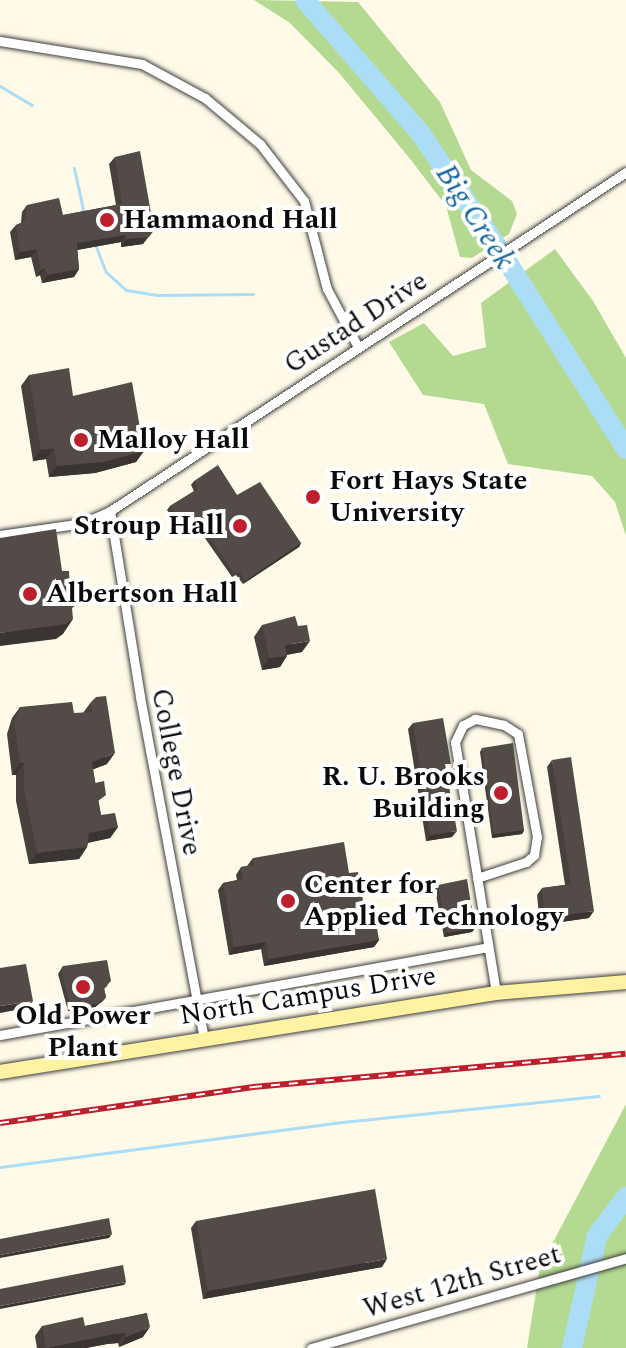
<!DOCTYPE html>
<html>
<head>
<meta charset="utf-8">
<style>
  body { margin:0 }
  #map { position:relative; width:626px; height:1348px; overflow:hidden; background:#fffae8; font-family:Spectral,serif }
  div>[style] { position:absolute }
  .forest>* { inset:0; background:#b4da91 }
  .stream>* { height:3px; margin:-1.5px; padding:0 1.5px; transform-origin:1.5px; border-radius:1.5px; background:#acddf7 }
  .river>* { height:20px; margin:-10px; padding:0 10px; transform-origin:10px; border-radius:10px; background:#acddf7 }
  .roads { filter:drop-shadow(0 0 2px #3e3e3e) drop-shadow(0 0 2px #3e3e3e) }
  .street>* { height:9px; margin:-4.5px; padding:0 4.5px; transform-origin:4.5px; border-radius:4.5px; background:#fff }
  .secondary>* { height:14px; margin:-7px; padding:0 7px; transform-origin:7px; border-radius:7px; background:#fff2a3 }
  .rail>* { height:6px; margin-top:-3px; transform-origin:0; background:repeating-linear-gradient(90deg,#fff 0 9px,#bd202c 0 18px); box-sizing:border-box; border-block:2px solid #bd202c }
  .wall>* { inset:0; background:#47403d }
  .shaded-wall>* { inset:0; background:#3a3432 }
  .building>* { inset:0; background:#534b47 }
  .dots>* { width:22px; height:22px; translate:-50% -50%; box-sizing:border-box; border:4px solid #fff; border-radius:50% }
  span { translate:-50% -50%; white-space:nowrap; text-align:center; line-height:1.15; -webkit-text-stroke:8px #fff; paint-order:stroke }
  .poi-label { font-size:28px; color:#0b0b0b; font-weight:700 }
  .left { translate:0 -50%; text-align:left }
  .right { translate:-100% -50%; text-align:right }
  .street-label { font-size:28px; color:#0b0b0b }
  .water-label { font-size:30px; color:#12659e; font-style:italic }
</style>
</head>
<body>
<div id="map">
  <div class="forest">
    <i style="clip-path:polygon(254px 0,358px 2px,440px 102px,471px 170px,512px 201px,517px 214px,509px 234px,472px 258px,460px 257px,446px 206px,411px 160px,340px 74px,290px 23px)"></i>
    <i style="clip-path:polygon(555px 249px,593px 301px,626px 358px,626px 536px,615px 502px,592px 476px,508px 464px,484px 404px,423px 395px,389px 342px,424px 323px,453px 356px,486px 347px,481px 303px)"></i>
    <i style="clip-path:polygon(626px 1104px,626px 1348px,527px 1348px,540px 1267px)"></i>
  </div>
  <div class="stream">
    <i style="left:0;top:86px;width:37px;rotate:31deg"></i>
    <i style="left:74px;top:168px;width:47px;rotate:77.7deg"></i>
    <i style="left:95px;top:244px;width:30px;rotate:69deg"></i>
    <i style="left:106px;top:272px;width:27px;rotate:42deg"></i>
    <i style="left:126px;top:290px;width:30px;rotate:9deg"></i>
    <i style="left:156px;top:295px;width:97px;rotate:-0.6deg"></i>
    <i style="left:0;top:1167px;width:345px;rotate:-7.5deg"></i>
    <i style="left:342px;top:1122px;width:258px;rotate:-5.8deg"></i>
  </div>
  <div class="river">
    <i style="left:305px;top:0;width:177px;rotate:49.1deg"></i>
    <i style="left:421px;top:134px;width:156px;rotate:56deg"></i>
    <i style="left:508px;top:263px;width:220px;rotate:57.6deg"></i>
    <i style="left:572px;top:1348px;width:115px;rotate:-77.4deg"></i>
    <i style="left:597px;top:1236px;width:49px;rotate:-53.4deg"></i>
  </div>
  <div class="roads">
    <div class="street">
      <i style="left:0;top:41px;width:144px;rotate:9.2deg"></i>
      <i style="left:142px;top:64px;width:72px;rotate:28.4deg"></i>
      <i style="left:205px;top:98px;width:72px;rotate:39.9deg"></i>
      <i style="left:260px;top:144px;width:72px;rotate:52.3deg"></i>
      <i style="left:304px;top:201px;width:91px;rotate:75.4deg"></i>
      <i style="left:327px;top:289px;width:66px;rotate:61.9deg"></i>
      <i style="left:110px;top:511px;width:188px;rotate:80.8deg"></i>
      <i style="left:140px;top:697px;width:348px;rotate:79.4deg"></i>
      <i style="left:0;top:535px;width:84px;rotate:-8.2deg"></i>
      <i style="left:83px;top:523px;width:30px;rotate:-24deg"></i>
      <i style="left:110px;top:511px;width:617px;rotate:-33.3deg"></i>
      <i style="left:477px;top:878px;width:52px;rotate:-18.1deg"></i>
      <i style="left:526px;top:862px;width:11px;rotate:-41deg"></i>
      <i style="left:534px;top:855px;width:18px;rotate:-81deg"></i>
      <i style="left:537px;top:837px;width:105px;rotate:-100.5deg"></i>
      <i style="left:518px;top:734px;width:17px;rotate:-147deg"></i>
      <i style="left:504px;top:725px;width:30px;rotate:-168deg"></i>
      <i style="left:475px;top:719px;width:13px;rotate:153deg"></i>
      <i style="left:463px;top:725px;width:19px;rotate:115deg"></i>
      <i style="left:455px;top:742px;width:254px;rotate:80.7deg"></i>
      <i style="left:0;top:1035px;width:496px;rotate:-10.2deg"></i>
      <i style="left:311px;top:1348px;width:328px;rotate:-15.9deg"></i>
    </div>
    <div class="secondary">
      <i style="left:0;top:1072px;width:502px;rotate:-9.05deg"></i>
      <i style="left:496px;top:993px;width:130px;rotate:-4.8deg"></i>
    </div>
  </div>
  <div class="rail">
    <i style="left:0;top:1123px;width:256px;rotate:-8.1deg"></i>
    <i style="left:253px;top:1087px;width:374px;rotate:-5.1deg"></i>
  </div>
  <div class="wall">
    <i style="clip-path:polygon(115px 157px,143px 244px,121px 247px,121px 242px,77px 250px,79px 269px,74px 277px,42px 283px,40px 275px,36px 277px,31px 257px,15px 260px,10px 232px,16px 225px,21px 223px,22px 212px,27px 205px,63px 215px,116px 205px,109px 164px)"></i>
    <i style="clip-path:polygon(29px 375px,73px 396px,144px 451px,136px 462px,95px 473px,49px 477px,46px 459px,33px 461px,21px 386px)"></i>
    <i style="clip-path:polygon(194px 481px,237px 495px,301px 543px,299px 547px,243px 584px,236px 575px,232px 577px,193px 521px,181px 530px,167px 510px,170px 506px,194px 491px,191px 485px)"></i>
    <i style="clip-path:polygon(262px 625px,302px 652px,287px 655px,280px 667px,262px 670px,254px 637px)"></i>
    <i style="clip-path:polygon(91px 702px,107px 764px,93px 769px,101px 815px,118px 827px,110px 838px,88px 843px,87px 847px,79px 859px,29px 864px,16px 801px,16px 775px,12px 775px,7px 734px,12px 718px,20px 707px,74px 713px,83px 713px)"></i>
    <i style="clip-path:polygon(413px 723px,446px 770px,452px 837px,426px 841px,408px 729px)"></i>
    <i style="clip-path:polygon(482px 748px,524px 830px,522px 834px,492px 838px,480px 752px)"></i>
    <i style="clip-path:polygon(552px 760px,589px 918px,540px 925px,537px 895px,542px 888px,565px 885px,547px 767px)"></i>
    <i style="clip-path:polygon(253px 858px,349px 873px,379px 940px,374px 947px,264px 966px,261px 949px,229px 955px,218px 890px,223px 883px,237px 880px,236px 875px,241px 867px,247px 866px)"></i>
    <i style="clip-path:polygon(438px 885px,475px 928px,472px 932px,444px 937px,435px 889px)"></i>
    <i style="clip-path:polygon(63px 966px,108px 985px,104px 989px,106px 997px,103px 1001px,94px 1008px,68px 1011px,58px 974px)"></i>
    <i style="clip-path:polygon(196px 1221px,382px 1267px,203px 1299px,191px 1228px)"></i>
    <i style="clip-path:polygon(147px 1313px,143px 1337px,119px 1347px,118px 1343px,107px 1344px,86px 1348px,37px 1348px,35px 1336px,42px 1326px,85px 1326px)"></i>
  </div>
  <div class="shaded-wall">
    <i style="clip-path:polygon(154px 230px,143px 244px,121px 247px,127px 239px)"></i>
    <i style="clip-path:polygon(126px 235px,121px 242px,71px 251px,77px 243px)"></i>
    <i style="clip-path:polygon(37px 249px,31px 257px,15px 260px,20px 252px)"></i>
    <i style="clip-path:polygon(45px 268px,40px 275px,36px 277px,41px 270px)"></i>
    <i style="clip-path:polygon(79px 269px,74px 277px,42px 283px,48px 275px)"></i>
    <i style="clip-path:polygon(54px 448px,46px 459px,33px 461px,41px 450px)"></i>
    <i style="clip-path:polygon(144px 451px,136px 462px,95px 473px,49px 477px,57px 466px)"></i>
    <i style="clip-path:polygon(301px 543px,299px 547px,243px 584px,245px 581px)"></i>
    <i style="clip-path:polygon(73px 619px,63px 634px,56px 639px,0 646px,0 633px)"></i>
    <i style="clip-path:polygon(310px 641px,302px 652px,277px 656px,285px 645px)"></i>
    <i style="clip-path:polygon(287px 656px,280px 667px,262px 670px,269px 658px)"></i>
    <i style="clip-path:polygon(115px 753px,107px 764px,84px 773px,92px 762px)"></i>
    <i style="clip-path:polygon(20px 763px,24px 763px,16px 775px,12px 775px)"></i>
    <i style="clip-path:polygon(118px 827px,110px 838px,81px 844px,89px 833px)"></i>
    <i style="clip-path:polygon(524px 830px,522px 834px,492px 838px,494px 834px)"></i>
    <i style="clip-path:polygon(457px 831px,452px 837px,426px 841px,430px 835px)"></i>
    <i style="clip-path:polygon(87px 847px,79px 859px,29px 864px,37px 853px)"></i>
    <i style="clip-path:polygon(594px 911px,589px 918px,540px 925px,545px 918px)"></i>
    <i style="clip-path:polygon(475px 928px,472px 932px,444px 937px,447px 933px)"></i>
    <i style="clip-path:polygon(379px 940px,374px 947px,264px 966px,269px 959px)"></i>
    <i style="clip-path:polygon(266px 942px,261px 949px,229px 955px,234px 947px)"></i>
    <i style="clip-path:polygon(106px 997px,94px 1008px,68px 1011px,71px 1008px)"></i>
    <i style="clip-path:polygon(33px 1001px,27px 1008px,0 1013px,0 1006px)"></i>
    <i style="clip-path:polygon(112px 1234px,109px 1238px,0 1258px,0 1255px)"></i>
    <i style="clip-path:polygon(387px 1259px,382px 1267px,203px 1299px,208px 1291px)"></i>
    <i style="clip-path:polygon(126px 1282px,124px 1285px,0 1309px,0 1306px)"></i>
    <i style="clip-path:polygon(150px 1327px,143px 1337px,119px 1347px,126px 1337px)"></i>
    <i style="clip-path:polygon(125px 1333px,118px 1343px,107px 1344px,86px 1348px,46px 1348px,114px 1334px)"></i>
  </div>
  <div class="building">
    <i style="clip-path:polygon(140px 151px,154px 230px,149px 237px,127px 239px,126px 235px,77px 243px,79px 269px,48px 275px,45px 268px,41px 270px,37px 249px,20px 252px,16px 225px,25px 221px,27px 205px,59px 198px,63px 215px,122px 204px,115px 157px)"></i>
    <i style="clip-path:polygon(69px 368px,73px 396px,132px 382px,144px 451px,103px 462px,57px 466px,54px 448px,41px 450px,29px 375px)"></i>
    <i style="clip-path:polygon(218px 465px,237px 495px,260px 482px,301px 543px,245px 581px,239px 571px,234px 573px,196px 518px,184px 526px,170px 506px,198px 489px,194px 481px)"></i>
    <i style="clip-path:polygon(56px 529px,62px 571px,69px 571px,70px 587px,81px 588px,81px 602px,72px 608px,73px 619px,66px 624px,0 633px,0 538px)"></i>
    <i style="clip-path:polygon(295px 616px,298px 626px,307px 625px,310px 641px,285px 645px,287px 656px,269px 658px,262px 625px)"></i>
    <i style="clip-path:polygon(106px 696px,115px 753px,92px 762px,95px 783px,104px 781px,106px 795px,98px 801px,101px 815px,115px 813px,118px 827px,89px 833px,87px 847px,37px 853px,24px 790px,24px 763px,20px 763px,14px 722px,20px 707px,72px 702px,74px 713px,92px 712px,91px 702px,96px 697px)"></i>
    <i style="clip-path:polygon(443px 718px,451px 764px,445px 764px,457px 831px,430px 835px,413px 723px)"></i>
    <i style="clip-path:polygon(513px 743px,524px 830px,494px 834px,482px 748px)"></i>
    <i style="clip-path:polygon(571px 757px,594px 911px,545px 918px,542px 888px,571px 884px,552px 760px)"></i>
    <i style="clip-path:polygon(344px 842px,349px 873px,358px 872px,364px 906px,373px 905px,379px 940px,269px 959px,266px 942px,234px 947px,223px 883px,243px 879px,241px 867px,254px 865px,253px 858px)"></i>
    <i style="clip-path:polygon(467px 879px,475px 928px,447px 933px,438px 885px)"></i>
    <i style="clip-path:polygon(107px 960px,111px 981px,104px 988px,106px 997px,97px 1004px,71px 1008px,61px 970px,63px 966px)"></i>
    <i style="clip-path:polygon(26px 964px,33px 1001px,0 1006px,0 968px)"></i>
    <i style="clip-path:polygon(375px 1189px,387px 1259px,208px 1291px,196px 1221px)"></i>
    <i style="clip-path:polygon(109px 1218px,112px 1234px,0 1255px,0 1239px)"></i>
    <i style="clip-path:polygon(123px 1265px,126px 1282px,0 1306px,0 1289px)"></i>
    <i style="clip-path:polygon(147px 1313px,150px 1327px,126px 1337px,125px 1333px,114px 1334px,46px 1348px,42px 1326px,83px 1317px,85px 1326px)"></i>
  </div>
  <div class="dots">
    <i style="left:107px;top:220px;background:#bd202c"></i>
    <i style="left:81px;top:440px;background:#bd202c"></i>
    <i style="left:313px;top:497px;background:#bd202c"></i>
    <i style="left:240px;top:526px;background:#bd202c"></i>
    <i style="left:30px;top:594px;background:#bd202c"></i>
    <i style="left:501px;top:793px;background:#bd202c"></i>
    <i style="left:288px;top:901px;background:#bd202c"></i>
    <i style="left:83px;top:987px;background:#bd202c"></i>
  </div>
  <div class="poi-label">
    <span class="left" style="left:123px;top:220px">Hammaond Hall</span>
    <span class="left" style="left:97px;top:440px">Malloy Hall</span>
    <span class="left" style="left:329px;top:497px">Fort Hays State<br>University</span>
    <span class="right" style="left:224px;top:526px">Stroup Hall</span>
    <span class="left" style="left:46px;top:594px">Albertson Hall</span>
    <span class="right" style="left:485px;top:793px">R. U. Brooks<br>Building</span>
    <span class="left" style="left:304px;top:901px">Center for<br>Applied Technology</span>
    <span style="left:83px;top:1032px">Old Power<br>Plant</span>
  </div>
  <div class="street-label">
    <span style="left:356px;top:323px;rotate:-33deg">Gustad Drive</span>
    <span style="left:176px;top:772px;rotate:79deg">College Drive</span>
    <span style="left:308px;top:996px;rotate:-9deg">North Campus Drive</span>
    <span style="left:462px;top:1282px;rotate:-16deg">West 12th Street</span>
  </div>
  <div class="water-label">
    <span style="left:475px;top:217px;rotate:57deg">Big Creek</span>
  </div>
</div>
</body>
</html>
